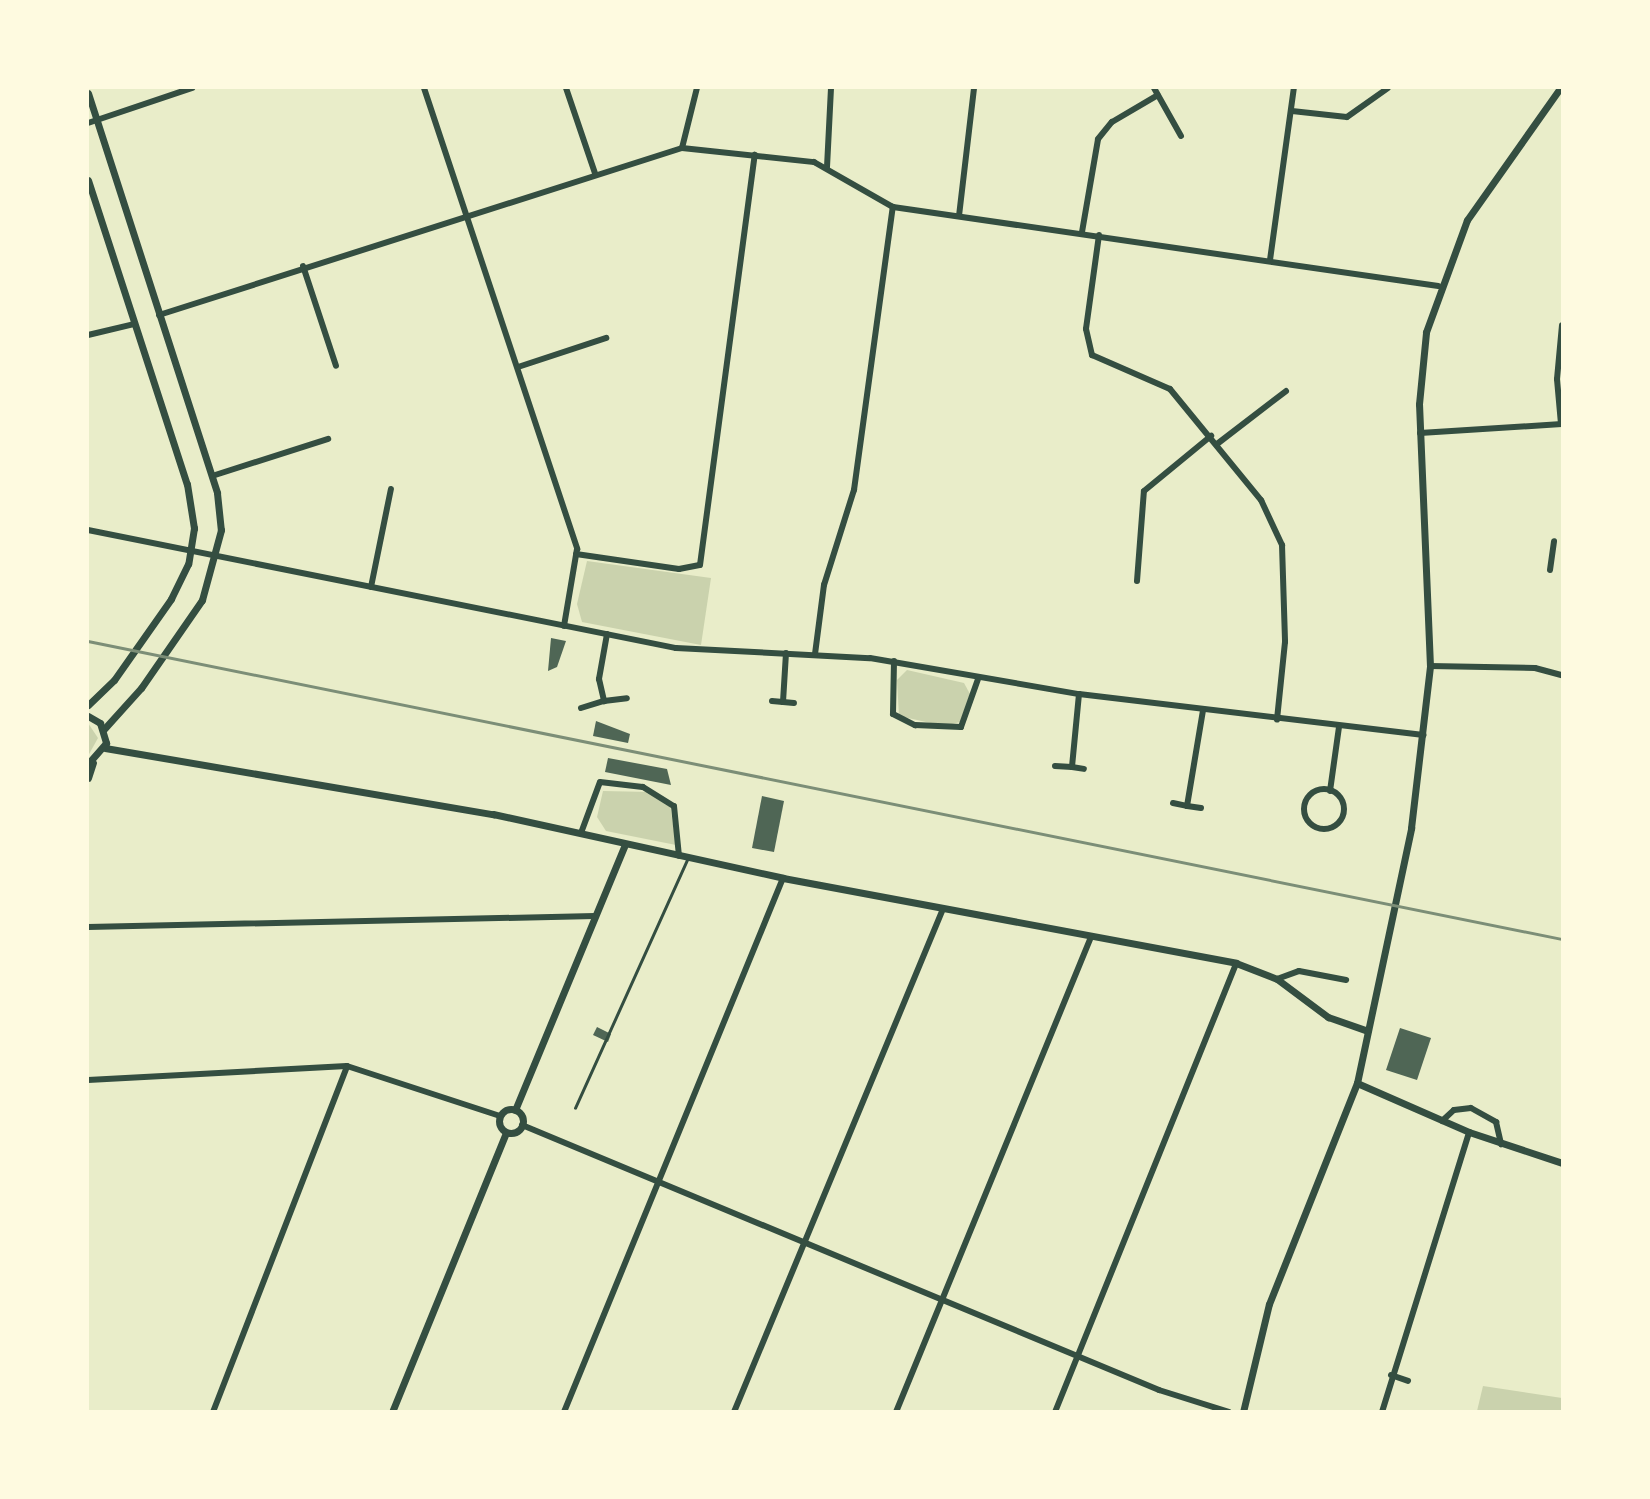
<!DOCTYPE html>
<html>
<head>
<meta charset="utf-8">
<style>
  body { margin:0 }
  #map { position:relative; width:1650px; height:1499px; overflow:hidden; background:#e9edc9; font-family:Inter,sans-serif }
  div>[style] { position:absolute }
  .green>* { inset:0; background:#cad2ad }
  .building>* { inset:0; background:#4f6655 }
  .service>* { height:2.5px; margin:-1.25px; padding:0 1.25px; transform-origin:1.25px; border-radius:1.25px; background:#344e41 }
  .minor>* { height:6px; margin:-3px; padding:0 3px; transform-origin:3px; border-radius:3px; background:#344e41 }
  .minor>.ring { margin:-3px; padding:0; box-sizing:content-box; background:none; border:6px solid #344e41; border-radius:50% }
  .tertiary>* { height:7px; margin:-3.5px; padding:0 3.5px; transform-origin:3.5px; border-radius:3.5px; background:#344e41 }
  .tertiary>.ring { margin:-3.5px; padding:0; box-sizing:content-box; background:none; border:7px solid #344e41; border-radius:50% }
  .rail>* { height:2.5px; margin:-1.25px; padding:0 1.25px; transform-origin:1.25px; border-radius:1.25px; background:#7c8e77 }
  span { translate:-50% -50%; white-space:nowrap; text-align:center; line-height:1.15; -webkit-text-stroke:7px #fefae0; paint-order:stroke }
  .frame { position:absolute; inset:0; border:89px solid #fefae0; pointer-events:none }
</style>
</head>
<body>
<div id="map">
  <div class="green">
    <i style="clip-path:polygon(587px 561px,711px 578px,701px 645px,582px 622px,577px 604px)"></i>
    <i style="clip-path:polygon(907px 670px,964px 683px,970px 694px,960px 722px,944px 726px,899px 716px,897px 680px)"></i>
    <i style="clip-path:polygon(88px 723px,98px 738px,88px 756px)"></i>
    <i style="clip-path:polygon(603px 791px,650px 792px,670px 804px,676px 845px,606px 831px,597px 817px)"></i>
    <i style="clip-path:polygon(1483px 1386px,1562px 1398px,1562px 1411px,1477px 1411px)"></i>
  </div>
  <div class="building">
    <i style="clip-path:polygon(551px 638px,566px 641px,557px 667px,548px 671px)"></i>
    <i style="clip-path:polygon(596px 721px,630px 734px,628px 743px,593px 736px)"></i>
    <i style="clip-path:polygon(608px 758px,667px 769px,671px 785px,605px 772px)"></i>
    <i style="clip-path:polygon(762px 796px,784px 801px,774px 852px,752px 848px)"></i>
    <i style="clip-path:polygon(597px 1027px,611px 1034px,608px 1042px,593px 1035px)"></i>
    <i style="clip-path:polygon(1400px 1028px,1431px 1038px,1417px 1080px,1386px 1070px)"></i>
  </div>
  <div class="service">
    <i style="left:575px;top:1108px;width:274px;rotate:-65.7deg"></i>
  </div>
  <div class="minor">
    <i style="left:424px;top:88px;width:486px;rotate:71.6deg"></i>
    <i style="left:577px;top:549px;width:78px;rotate:99.6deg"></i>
    <i style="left:566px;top:88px;width:90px;rotate:71.2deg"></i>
    <i style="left:1154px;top:88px;width:55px;rotate:60.6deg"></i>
    <i style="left:1292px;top:111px;width:55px;rotate:6.2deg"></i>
    <i style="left:1347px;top:117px;width:50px;rotate:-35.3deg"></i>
    <i style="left:88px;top:123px;width:110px;rotate:-18.6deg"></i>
    <i style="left:682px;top:148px;width:62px;rotate:-76deg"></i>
    <i style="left:827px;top:167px;width:79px;rotate:-87.1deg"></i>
    <i style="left:959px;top:216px;width:129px;rotate:-83.3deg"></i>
    <i style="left:1082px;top:232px;width:94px;rotate:-80.2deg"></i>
    <i style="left:1098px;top:139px;width:22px;rotate:-51deg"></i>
    <i style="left:1112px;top:122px;width:53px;rotate:-30.4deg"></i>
    <i style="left:1099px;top:235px;width:95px;rotate:97.9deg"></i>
    <i style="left:1086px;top:329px;width:27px;rotate:77deg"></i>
    <i style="left:1092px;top:355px;width:85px;rotate:23.6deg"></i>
    <i style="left:1170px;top:389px;width:144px;rotate:50.7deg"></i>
    <i style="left:1261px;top:500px;width:50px;rotate:65deg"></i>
    <i style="left:1282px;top:545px;width:97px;rotate:88.2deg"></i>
    <i style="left:1285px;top:642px;width:78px;rotate:95.9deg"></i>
    <i style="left:1270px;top:260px;width:174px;rotate:-82.1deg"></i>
    <i style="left:303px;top:266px;width:105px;rotate:71.7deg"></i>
    <i style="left:159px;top:315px;width:549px;rotate:-17.71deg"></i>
    <i style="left:682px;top:148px;width:133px;rotate:6.1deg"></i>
    <i style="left:814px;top:162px;width:91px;rotate:29.7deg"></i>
    <i style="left:893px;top:207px;width:551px;rotate:8.25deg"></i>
    <i style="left:88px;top:335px;width:47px;rotate:-13.4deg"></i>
    <i style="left:518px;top:367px;width:93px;rotate:-18.2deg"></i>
    <i style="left:1561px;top:424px;width:45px;rotate:-95.1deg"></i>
    <i style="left:1557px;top:379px;width:54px;rotate:-84.7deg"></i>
    <i style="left:1420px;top:433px;width:142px;rotate:-3.6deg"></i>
    <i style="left:1217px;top:444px;width:87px;rotate:-37.5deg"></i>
    <i style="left:212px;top:476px;width:122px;rotate:-17.7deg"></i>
    <i style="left:88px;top:530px;width:600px;rotate:11.35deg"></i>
    <i style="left:676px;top:648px;width:194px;rotate:3deg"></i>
    <i style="left:870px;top:658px;width:212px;rotate:9.8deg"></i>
    <i style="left:1079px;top:694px;width:347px;rotate:6.8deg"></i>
    <i style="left:576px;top:554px;width:104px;rotate:8.3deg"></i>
    <i style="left:679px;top:569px;width:21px;rotate:-11deg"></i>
    <i style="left:700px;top:565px;width:414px;rotate:-82.4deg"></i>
    <i style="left:1550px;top:570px;width:29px;rotate:-82deg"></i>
    <i style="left:1137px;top:581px;width:90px;rotate:-85.6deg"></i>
    <i style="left:1144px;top:491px;width:87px;rotate:-39.4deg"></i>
    <i style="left:371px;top:587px;width:100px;rotate:-78.5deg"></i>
    <i style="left:607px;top:634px;width:46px;rotate:100.1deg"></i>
    <i style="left:599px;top:679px;width:23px;rotate:77deg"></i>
    <i style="left:604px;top:701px;width:23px;rotate:-7deg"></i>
    <i style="left:815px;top:654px;width:70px;rotate:-82.6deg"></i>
    <i style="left:824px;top:585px;width:100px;rotate:-72.5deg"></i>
    <i style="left:854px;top:490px;width:286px;rotate:-82.2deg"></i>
    <i style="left:894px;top:661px;width:53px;rotate:91.1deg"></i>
    <i style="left:893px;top:714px;width:25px;rotate:27deg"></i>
    <i style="left:915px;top:725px;width:46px;rotate:2.5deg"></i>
    <i style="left:961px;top:727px;width:51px;rotate:-70.5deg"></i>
    <i style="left:1430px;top:666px;width:105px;rotate:1.1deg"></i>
    <i style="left:1535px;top:668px;width:28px;rotate:15deg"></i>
    <i style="left:1079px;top:694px;width:73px;rotate:95.5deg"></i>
    <i style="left:1072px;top:767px;width:12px;rotate:9deg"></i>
    <i style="left:772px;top:701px;width:11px;rotate:5deg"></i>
    <i style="left:783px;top:702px;width:49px;rotate:-86.5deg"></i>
    <i style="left:783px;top:702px;width:11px;rotate:5deg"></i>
    <i style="left:581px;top:708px;width:24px;rotate:-17deg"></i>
    <i style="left:1055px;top:766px;width:17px;rotate:3deg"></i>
    <i class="ring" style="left:1304px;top:789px;width:34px;height:34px"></i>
    <i style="left:1330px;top:791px;width:65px;rotate:-82deg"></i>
    <i style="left:1173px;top:803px;width:14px;rotate:12deg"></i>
    <i style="left:1201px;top:808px;width:14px;rotate:-172deg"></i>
    <i style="left:1187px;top:806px;width:97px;rotate:-80.5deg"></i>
    <i style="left:581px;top:833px;width:54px;rotate:-69.6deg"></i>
    <i style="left:600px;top:782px;width:43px;rotate:6.6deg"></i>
    <i style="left:643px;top:787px;width:36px;rotate:32deg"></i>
    <i style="left:674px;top:806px;width:50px;rotate:84.3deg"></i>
    <i style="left:88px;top:927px;width:507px;rotate:-1.24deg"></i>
    <i style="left:1277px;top:979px;width:23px;rotate:-20deg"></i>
    <i style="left:1299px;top:971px;width:48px;rotate:10.8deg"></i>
    <i style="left:88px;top:1080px;width:259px;rotate:-3.1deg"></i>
    <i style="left:347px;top:1066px;width:161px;rotate:18.1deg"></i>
    <i style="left:1442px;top:1121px;width:16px;rotate:-43deg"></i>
    <i style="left:1454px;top:1110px;width:17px;rotate:-7deg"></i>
    <i style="left:1471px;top:1108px;width:29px;rotate:29deg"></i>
    <i style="left:1496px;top:1122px;width:23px;rotate:77deg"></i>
    <i style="left:522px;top:1125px;width:690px;rotate:22.59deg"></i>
    <i style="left:1159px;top:1390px;width:73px;rotate:17.4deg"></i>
    <i style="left:1391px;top:1375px;width:18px;rotate:19deg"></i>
    <i style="left:213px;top:1412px;width:371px;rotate:-68.8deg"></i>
    <i style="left:564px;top:1412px;width:577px;rotate:-67.7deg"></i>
    <i style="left:734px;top:1412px;width:545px;rotate:-67.44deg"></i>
    <i style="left:896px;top:1412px;width:513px;rotate:-67.68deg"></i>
    <i style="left:1055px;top:1412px;width:484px;rotate:-68deg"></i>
    <i style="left:1382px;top:1412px;width:293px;rotate:-72.7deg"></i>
  </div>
  <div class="tertiary">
    <i style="left:88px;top:93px;width:420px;rotate:72.1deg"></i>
    <i style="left:217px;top:493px;width:37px;rotate:84deg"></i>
    <i style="left:221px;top:530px;width:73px;rotate:105.2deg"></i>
    <i style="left:202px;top:600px;width:107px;rotate:124.7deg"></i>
    <i style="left:141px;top:688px;width:55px;rotate:132.1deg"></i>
    <i style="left:88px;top:180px;width:320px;rotate:72deg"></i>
    <i style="left:187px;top:484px;width:45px;rotate:81deg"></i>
    <i style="left:194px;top:528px;width:36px;rotate:99deg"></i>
    <i style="left:188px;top:564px;width:39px;rotate:116deg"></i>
    <i style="left:171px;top:599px;width:99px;rotate:125.1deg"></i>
    <i style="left:114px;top:680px;width:36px;rotate:136deg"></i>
    <i style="left:88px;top:716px;width:14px;rotate:30deg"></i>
    <i style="left:100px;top:723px;width:21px;rotate:73deg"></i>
    <i style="left:106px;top:743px;width:28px;rotate:131deg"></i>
    <i style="left:105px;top:748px;width:394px;rotate:9.7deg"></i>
    <i style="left:493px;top:814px;width:297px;rotate:12.4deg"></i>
    <i style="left:783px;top:878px;width:461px;rotate:10.6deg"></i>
    <i style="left:1236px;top:963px;width:44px;rotate:21.3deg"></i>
    <i style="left:1277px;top:979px;width:64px;rotate:36.7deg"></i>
    <i style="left:1328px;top:1017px;width:42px;rotate:19.3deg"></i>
    <i style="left:88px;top:778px;width:16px;rotate:-72deg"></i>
    <i style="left:1357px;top:1083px;width:122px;rotate:23.6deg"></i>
    <i style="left:1469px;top:1132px;width:98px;rotate:18.4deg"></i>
    <i class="ring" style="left:499px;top:1109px;width:17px;height:17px"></i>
    <i style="left:515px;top:1110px;width:288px;rotate:-67.5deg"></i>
    <i style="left:392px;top:1412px;width:302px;rotate:-67.8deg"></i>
    <i style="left:1243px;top:1412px;width:111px;rotate:-76.5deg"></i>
    <i style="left:1269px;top:1304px;width:238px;rotate:-68.3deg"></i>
    <i style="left:1357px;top:1083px;width:261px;rotate:-78deg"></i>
    <i style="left:1411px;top:828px;width:163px;rotate:-83.3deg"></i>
    <i style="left:1430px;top:666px;width:262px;rotate:-92.4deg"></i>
    <i style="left:1419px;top:404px;width:72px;rotate:-84.4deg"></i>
    <i style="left:1426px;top:332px;width:119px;rotate:-69.9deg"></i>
    <i style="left:1467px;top:220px;width:161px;rotate:-54.8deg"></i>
  </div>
  <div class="rail">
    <i style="left:88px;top:641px;width:1504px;rotate:11.43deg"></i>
  </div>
  <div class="frame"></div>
</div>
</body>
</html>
